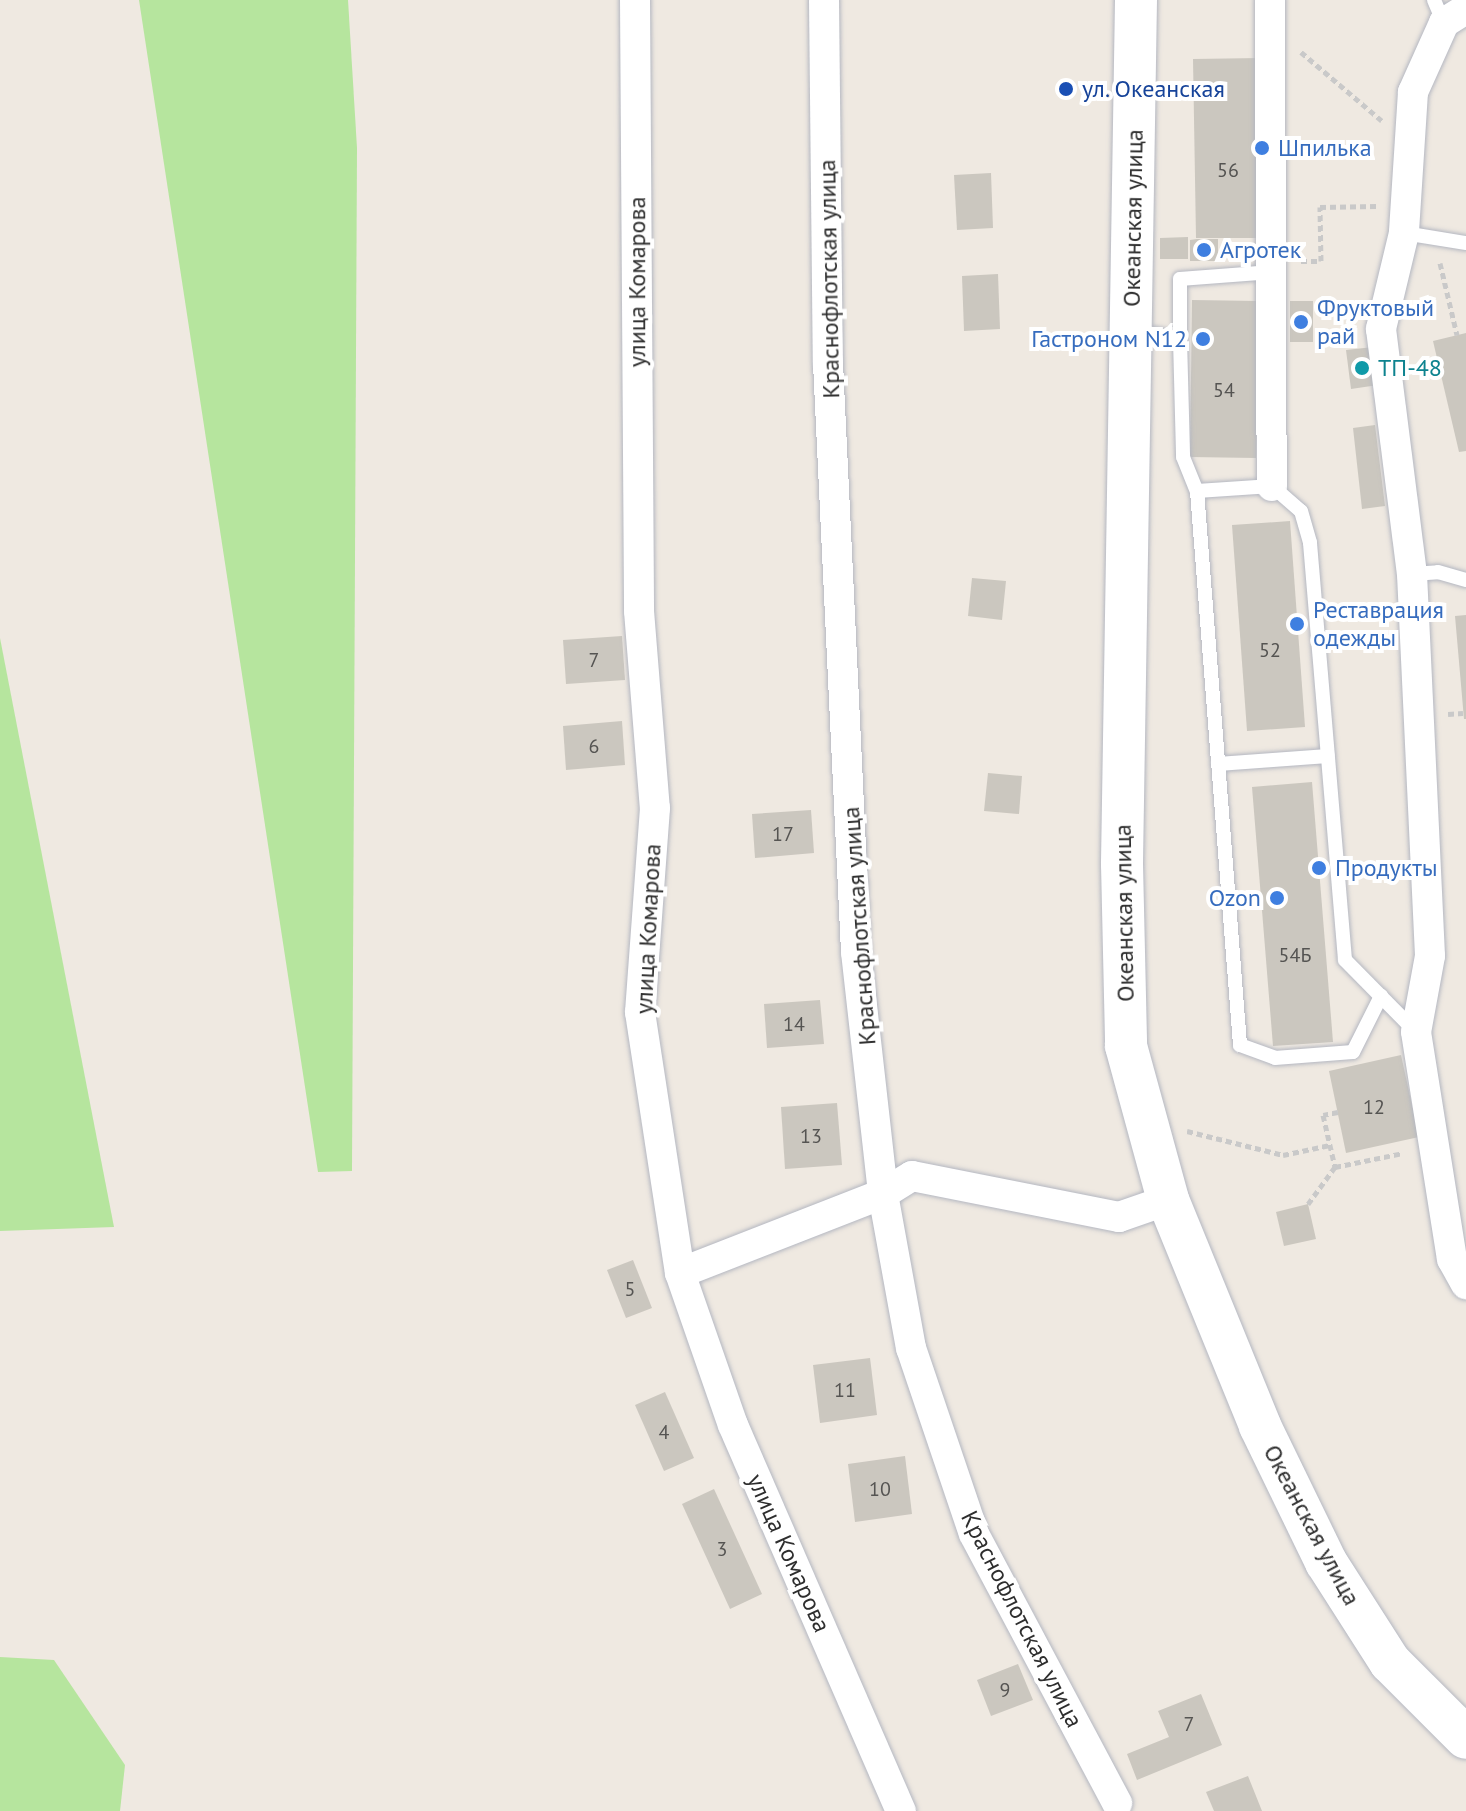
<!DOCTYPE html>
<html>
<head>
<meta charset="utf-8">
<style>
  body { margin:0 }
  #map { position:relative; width:1466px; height:1811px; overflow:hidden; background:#efe9e1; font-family:"PT Sans",sans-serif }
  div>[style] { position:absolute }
  .green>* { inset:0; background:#b6e59e }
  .building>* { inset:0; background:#cbc7bf }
  .path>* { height:5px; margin-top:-2.5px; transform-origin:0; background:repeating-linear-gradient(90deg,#c9c9c9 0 6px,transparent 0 10px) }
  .roads { filter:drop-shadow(0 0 2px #b4b7c1) drop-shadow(0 0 2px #b4b7c1) }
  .lane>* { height:14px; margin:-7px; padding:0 7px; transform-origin:7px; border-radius:7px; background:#fff }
  .street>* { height:30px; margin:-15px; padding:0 15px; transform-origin:15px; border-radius:15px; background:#fff }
  .secondary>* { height:42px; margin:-21px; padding:0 21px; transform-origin:21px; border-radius:21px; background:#fff }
  .dots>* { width:22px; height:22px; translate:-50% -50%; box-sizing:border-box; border:4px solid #fff; border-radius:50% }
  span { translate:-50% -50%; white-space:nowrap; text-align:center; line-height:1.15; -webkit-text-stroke:8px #fff; paint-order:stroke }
  .number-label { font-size:20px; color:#555452 }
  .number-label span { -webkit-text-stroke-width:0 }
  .transit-label { font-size:24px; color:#164399 }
  .left { translate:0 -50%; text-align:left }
  .shop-label { font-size:24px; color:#366cbe }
  .right { translate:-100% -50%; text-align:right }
  .street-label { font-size:24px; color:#2e2e2e }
  .culture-label { font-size:24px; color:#0d838f }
</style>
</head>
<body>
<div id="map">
  <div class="green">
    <i style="clip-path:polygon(139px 0,348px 0,357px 148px,352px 1171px,318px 1172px)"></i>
    <i style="clip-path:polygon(0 638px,114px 1227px,0 1231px)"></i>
    <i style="clip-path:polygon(0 1657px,54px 1660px,125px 1765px,120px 1811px,0 1811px)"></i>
  </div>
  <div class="building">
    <i style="clip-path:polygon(1260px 58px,1264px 238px,1196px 238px,1193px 59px)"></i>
    <i style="clip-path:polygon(991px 173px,993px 228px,957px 230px,954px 175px)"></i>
    <i style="clip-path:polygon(1188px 237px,1188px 259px,1160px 259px,1160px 238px)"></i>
    <i style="clip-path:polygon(1197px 239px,1218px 239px,1218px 261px,1190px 261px,1190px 240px)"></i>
    <i style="clip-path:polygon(998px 274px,1000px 329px,964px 331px,962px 276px)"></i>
    <i style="clip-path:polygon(1192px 300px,1258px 301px,1256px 458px,1190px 457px)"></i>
    <i style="clip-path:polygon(1290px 301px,1313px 301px,1313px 342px,1290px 342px)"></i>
    <i style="clip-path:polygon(1466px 333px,1466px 451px,1459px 452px,1433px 341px)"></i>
    <i style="clip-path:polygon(1373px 347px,1378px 385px,1351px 389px,1346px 350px)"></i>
    <i style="clip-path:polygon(1375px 425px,1385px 506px,1362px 509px,1353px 428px)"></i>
    <i style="clip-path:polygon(1290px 521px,1305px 727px,1247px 731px,1232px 525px)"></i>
    <i style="clip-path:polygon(972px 578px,1006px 581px,1002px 620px,968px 616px)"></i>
    <i style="clip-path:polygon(1466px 615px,1466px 719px,1464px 719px,1455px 616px)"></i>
    <i style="clip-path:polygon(622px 636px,625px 680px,566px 684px,563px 640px)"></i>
    <i style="clip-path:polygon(622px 721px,625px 765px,566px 770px,563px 726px)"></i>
    <i style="clip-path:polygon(988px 773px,1022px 776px,1019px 814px,984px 811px)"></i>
    <i style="clip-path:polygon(1312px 782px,1333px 1042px,1273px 1046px,1252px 787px)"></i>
    <i style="clip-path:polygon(811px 810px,814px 853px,755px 858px,752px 814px)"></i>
    <i style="clip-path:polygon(820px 1000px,824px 1044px,767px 1048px,764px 1004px)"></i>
    <i style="clip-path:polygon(1401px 1055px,1419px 1137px,1346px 1153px,1329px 1071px)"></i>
    <i style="clip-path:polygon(837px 1103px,842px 1165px,785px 1169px,781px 1107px)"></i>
    <i style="clip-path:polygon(1308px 1204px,1316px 1239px,1284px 1246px,1276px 1212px)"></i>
    <i style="clip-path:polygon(633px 1260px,652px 1308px,626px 1318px,607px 1270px)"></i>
    <i style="clip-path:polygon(870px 1358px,877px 1415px,820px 1423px,813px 1365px)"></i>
    <i style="clip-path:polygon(665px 1392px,694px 1458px,664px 1471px,635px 1405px)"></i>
    <i style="clip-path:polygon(905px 1456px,912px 1514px,855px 1522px,848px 1464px)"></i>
    <i style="clip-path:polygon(714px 1489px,762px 1594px,730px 1609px,682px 1504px)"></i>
    <i style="clip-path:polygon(1018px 1664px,1033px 1700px,991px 1716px,977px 1680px)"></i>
    <i style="clip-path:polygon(1201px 1694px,1222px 1745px,1137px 1780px,1127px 1754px,1169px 1737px,1158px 1711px)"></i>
    <i style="clip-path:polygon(1248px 1776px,1262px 1811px,1214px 1811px,1206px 1792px)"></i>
  </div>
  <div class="path">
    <i style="left:1301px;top:52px;width:106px;rotate:40.4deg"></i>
    <i style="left:1301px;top:261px;width:20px"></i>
    <i style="left:1321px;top:261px;width:54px;rotate:-91.1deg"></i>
    <i style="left:1320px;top:207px;width:57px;rotate:-1deg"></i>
    <i style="left:1440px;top:263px;width:74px;rotate:76.7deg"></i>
    <i style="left:1448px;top:714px;width:15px;rotate:-4deg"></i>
    <i style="left:1359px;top:866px;width:38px;rotate:-2deg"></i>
    <i style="left:1338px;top:1112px;width:15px;rotate:169deg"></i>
    <i style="left:1323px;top:1115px;width:53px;rotate:77deg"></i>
    <i style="left:1335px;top:1167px;width:69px;rotate:-11.6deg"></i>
    <i style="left:1187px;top:1131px;width:99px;rotate:14deg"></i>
    <i style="left:1283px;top:1155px;width:48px;rotate:-12deg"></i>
    <i style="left:1308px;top:1204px;width:46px;rotate:-53.9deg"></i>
  </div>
  <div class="roads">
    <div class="lane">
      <i style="left:1434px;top:0;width:25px;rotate:67deg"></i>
      <i style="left:1404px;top:233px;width:63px;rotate:9.2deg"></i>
      <i style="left:1135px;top:331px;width:46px;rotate:10.1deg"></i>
      <i style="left:1180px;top:339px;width:118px;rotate:88.5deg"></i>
      <i style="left:1183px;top:457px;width:37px;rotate:68deg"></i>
      <i style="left:1197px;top:491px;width:556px;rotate:85.56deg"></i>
      <i style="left:1240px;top:1045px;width:37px;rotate:20deg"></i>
      <i style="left:1275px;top:1058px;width:78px;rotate:-4.4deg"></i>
      <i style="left:1353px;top:1052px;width:63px;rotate:-63.4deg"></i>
      <i style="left:1180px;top:339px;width:60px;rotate:-90deg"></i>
      <i style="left:1180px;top:279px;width:92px;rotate:-4.4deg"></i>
      <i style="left:1197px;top:491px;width:75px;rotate:-3.8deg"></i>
      <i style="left:1272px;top:486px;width:38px;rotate:41deg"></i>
      <i style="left:1301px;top:511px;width:33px;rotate:74deg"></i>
      <i style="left:1310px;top:543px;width:418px;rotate:85.2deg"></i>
      <i style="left:1345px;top:960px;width:98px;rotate:45.4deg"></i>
      <i style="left:1412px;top:574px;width:26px;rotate:-4deg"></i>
      <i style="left:1438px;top:572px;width:29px;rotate:16deg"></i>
      <i style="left:1218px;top:764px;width:110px;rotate:-4.2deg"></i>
    </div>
    <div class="street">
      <i style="left:635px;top:0;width:611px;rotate:89.62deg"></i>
      <i style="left:639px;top:611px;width:198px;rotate:85.4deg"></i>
      <i style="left:655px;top:808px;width:205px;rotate:94.2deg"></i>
      <i style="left:640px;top:1012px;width:264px;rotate:81.3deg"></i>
      <i style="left:680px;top:1273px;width:161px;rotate:70.8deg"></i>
      <i style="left:733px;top:1425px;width:421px;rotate:66.5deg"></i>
      <i style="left:824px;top:0;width:363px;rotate:89.4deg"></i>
      <i style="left:828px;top:363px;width:590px;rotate:87.28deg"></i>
      <i style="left:856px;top:952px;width:244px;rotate:83.6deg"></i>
      <i style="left:883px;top:1194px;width:157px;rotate:79.7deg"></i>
      <i style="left:911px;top:1348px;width:196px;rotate:71.3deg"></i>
      <i style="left:974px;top:1534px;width:305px;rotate:62deg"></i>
      <i style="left:1270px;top:0;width:486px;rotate:89.8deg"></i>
      <i style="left:1466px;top:9px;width:26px;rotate:148deg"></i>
      <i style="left:1444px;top:23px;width:76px;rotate:114.2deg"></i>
      <i style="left:1413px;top:92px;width:141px;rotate:93.7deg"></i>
      <i style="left:1404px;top:233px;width:99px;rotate:103.5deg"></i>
      <i style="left:1381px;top:329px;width:247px;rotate:82.8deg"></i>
      <i style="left:1412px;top:574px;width:382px;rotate:87.3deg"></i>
      <i style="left:1430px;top:956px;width:77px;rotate:100.4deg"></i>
      <i style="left:1416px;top:1032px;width:230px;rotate:81deg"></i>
      <i style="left:1452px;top:1259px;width:29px;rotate:61deg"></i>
      <i style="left:680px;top:1273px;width:218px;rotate:-21.3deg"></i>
      <i style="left:883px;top:1194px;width:34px;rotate:-32deg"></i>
      <i style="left:912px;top:1176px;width:211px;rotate:11.2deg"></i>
      <i style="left:1119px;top:1217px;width:52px;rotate:-19.1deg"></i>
    </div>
    <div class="secondary">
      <i style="left:1136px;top:0;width:864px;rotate:90.93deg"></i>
      <i style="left:1122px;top:864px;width:182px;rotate:88.7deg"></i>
      <i style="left:1126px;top:1046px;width:160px;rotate:74.7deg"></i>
      <i style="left:1168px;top:1200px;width:244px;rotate:67.8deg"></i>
      <i style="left:1260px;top:1426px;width:151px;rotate:64.1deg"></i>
      <i style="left:1326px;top:1562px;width:119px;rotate:57.4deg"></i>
      <i style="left:1390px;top:1662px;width:107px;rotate:45deg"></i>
    </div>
  </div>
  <div class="dots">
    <i style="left:1066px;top:89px;background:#1a4fb4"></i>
    <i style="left:1262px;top:148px;background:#3f7fe0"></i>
    <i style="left:1204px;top:250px;background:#3f7fe0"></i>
    <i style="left:1301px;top:322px;background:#3f7fe0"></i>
    <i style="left:1203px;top:339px;background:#3f7fe0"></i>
    <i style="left:1362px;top:368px;background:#0f9aa8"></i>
    <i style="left:1297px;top:624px;background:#3f7fe0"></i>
    <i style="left:1319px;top:868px;background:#3f7fe0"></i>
    <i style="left:1277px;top:898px;background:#3f7fe0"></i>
  </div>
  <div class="number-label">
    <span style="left:1228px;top:170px">56</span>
    <span style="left:1224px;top:390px">54</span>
    <span style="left:1270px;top:650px">52</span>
    <span style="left:594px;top:660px">7</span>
    <span style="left:594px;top:746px">6</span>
    <span style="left:783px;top:834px">17</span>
    <span style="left:1295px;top:955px">54Б</span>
    <span style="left:794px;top:1024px">14</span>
    <span style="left:1374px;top:1107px">12</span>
    <span style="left:811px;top:1136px">13</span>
    <span style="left:630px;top:1289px">5</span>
    <span style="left:845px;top:1390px">11</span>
    <span style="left:664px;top:1432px">4</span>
    <span style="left:880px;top:1489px">10</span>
    <span style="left:722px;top:1549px">3</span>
    <span style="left:1005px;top:1690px">9</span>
    <span style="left:1189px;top:1724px">7</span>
  </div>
  <div class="transit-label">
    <span class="left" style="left:1082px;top:89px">ул. Океанская</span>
  </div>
  <div class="shop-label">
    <span class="left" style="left:1278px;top:148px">Шпилька</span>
    <span class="left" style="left:1220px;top:250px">Агротек</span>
    <span class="left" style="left:1317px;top:322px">Фруктовый<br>рай</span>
    <span class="right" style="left:1187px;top:339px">Гастроном N12</span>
    <span class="left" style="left:1313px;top:624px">Реставрация<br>одежды</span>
    <span class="left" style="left:1335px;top:868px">Продукты</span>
    <span class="right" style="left:1261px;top:898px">Ozon</span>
  </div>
  <div class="street-label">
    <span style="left:1133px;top:218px;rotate:-89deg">Океанская улица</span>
    <span style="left:829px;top:279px;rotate:-91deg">Краснофлотская улица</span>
    <span style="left:637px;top:282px;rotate:-90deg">улица Комарова</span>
    <span style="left:1124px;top:913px;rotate:-91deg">Океанская улица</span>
    <span style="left:859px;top:926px;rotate:-94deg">Краснофлотская улица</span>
    <span style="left:648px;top:929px;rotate:-87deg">улица Комарова</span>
    <span style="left:1312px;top:1525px;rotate:62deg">Океанская улица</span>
    <span style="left:789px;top:1553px;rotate:66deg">улица Комарова</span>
    <span style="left:1022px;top:1619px;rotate:63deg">Краснофлотская улица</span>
  </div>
  <div class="culture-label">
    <span class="left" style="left:1378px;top:368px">ТП-48</span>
  </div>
</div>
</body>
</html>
